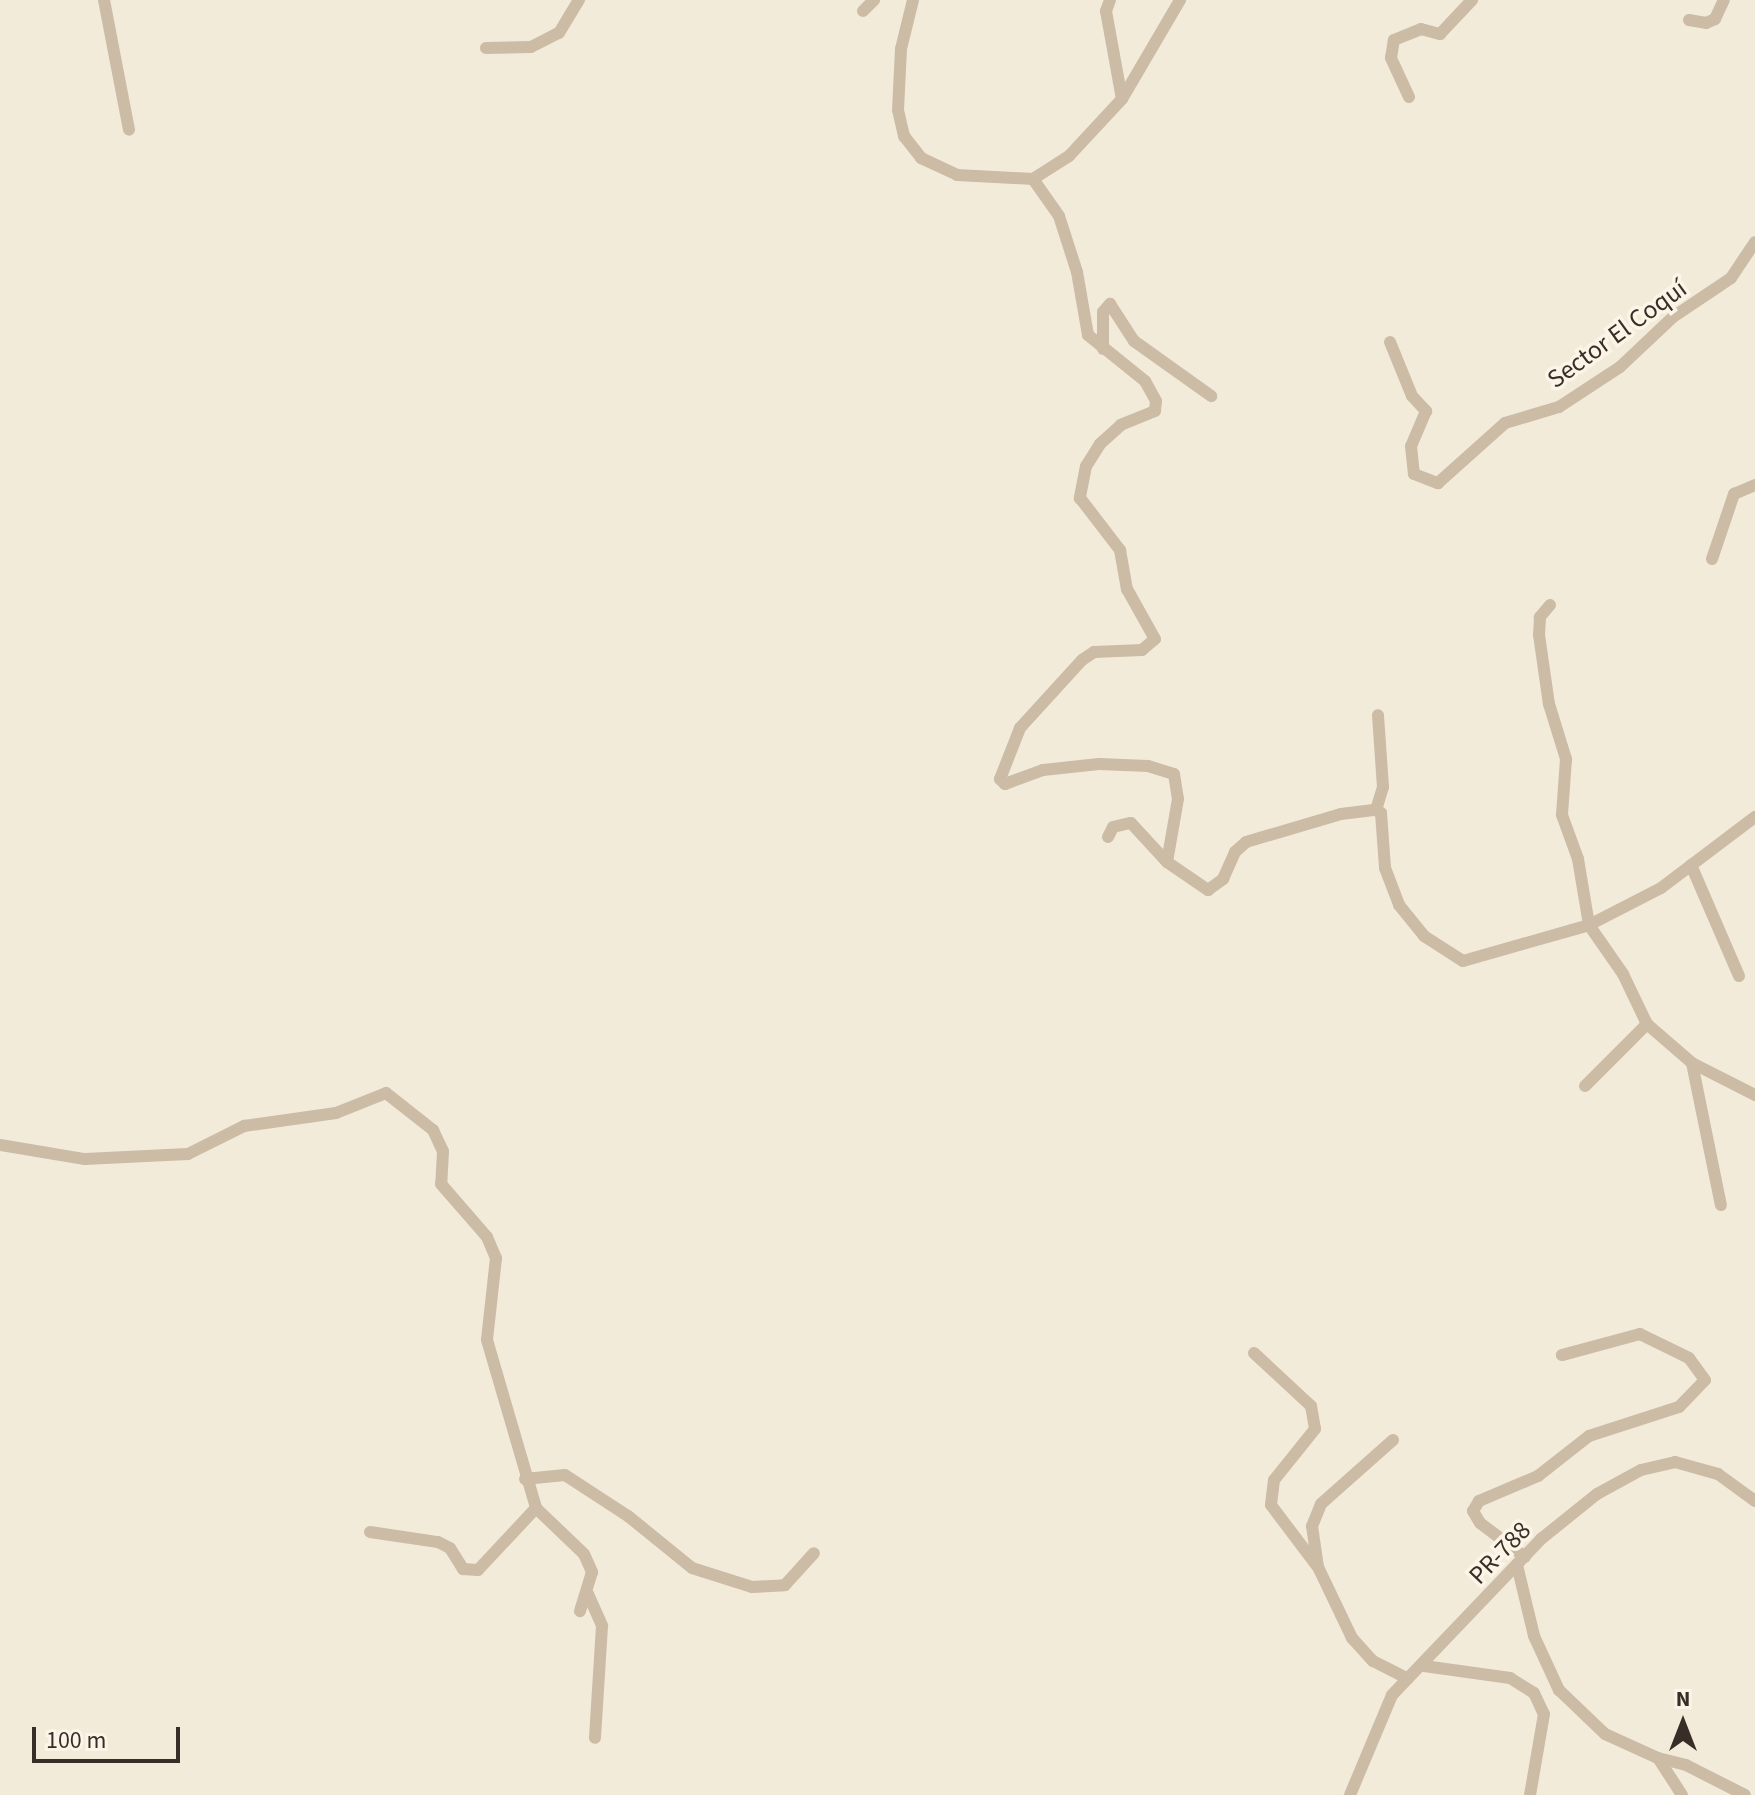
<!DOCTYPE html>
<html>
<head>
<meta charset="utf-8">
<style>
  body { margin:0 }
  #map { position:relative; width:1755px; height:1795px; overflow:hidden; background:#f3ebda; font-family:"Source Sans 3",sans-serif }
  div>[style] { position:absolute }
  .minor>* { height:12px; margin:-6px; padding:0 6px; transform-origin:6px; border-radius:6px; background:#ccbca5 }
  span { translate:-50% -50%; white-space:nowrap; text-align:center; line-height:1.15; -webkit-text-stroke:7px #fbf4e7; paint-order:stroke }
  .street-label { font-size:26px; color:#382e27 }
  .north { position:absolute; left:1643px; top:1683px; width:80px; height:80px; -webkit-text-stroke:6px #fbf4e7; paint-order:stroke; rotate:0deg; font-size:22px; font-weight:700; line-height:32px; text-align:center; color:#382e27 }
  .north::after { content:''; display:block; margin:auto; width:28px; height:36px; background:#382e27; clip-path:polygon(50% 0,100% 100%,50% 72%,0 100%) }
  .scale { position:absolute; left:32px; top:1727px; width:148px; height:36px; box-sizing:border-box; border:4px solid #382e27; border-top:0; padding-left:10px; font-size:24px; line-height:28px; white-space:nowrap; color:#382e27; -webkit-text-stroke:6px #fbf4e7; paint-order:stroke }
</style>
</head>
<body>
<div id="map">
  <div class="minor">
    <i style="left:104px;top:0;width:132px;rotate:79.1deg"></i>
    <i style="left:913px;top:0;width:50px;rotate:103.8deg"></i>
    <i style="left:901px;top:49px;width:61px;rotate:92.8deg"></i>
    <i style="left:898px;top:110px;width:27px;rotate:77deg"></i>
    <i style="left:904px;top:136px;width:28px;rotate:52deg"></i>
    <i style="left:921px;top:158px;width:40px;rotate:25deg"></i>
    <i style="left:957px;top:175px;width:76px;rotate:3deg"></i>
    <i style="left:1033px;top:179px;width:45px;rotate:54.9deg"></i>
    <i style="left:1059px;top:216px;width:59px;rotate:72.2deg"></i>
    <i style="left:1077px;top:272px;width:64px;rotate:80.1deg"></i>
    <i style="left:1088px;top:335px;width:73px;rotate:38.9deg"></i>
    <i style="left:1145px;top:381px;width:23px;rotate:61deg"></i>
    <i style="left:1156px;top:401px;width:10px;rotate:96deg"></i>
    <i style="left:1155px;top:411px;width:37px;rotate:158deg"></i>
    <i style="left:1121px;top:425px;width:28px;rotate:138deg"></i>
    <i style="left:1100px;top:444px;width:26px;rotate:122deg"></i>
    <i style="left:1086px;top:466px;width:33px;rotate:101deg"></i>
    <i style="left:1080px;top:498px;width:66px;rotate:52.4deg"></i>
    <i style="left:1120px;top:550px;width:40px;rotate:80deg"></i>
    <i style="left:1127px;top:589px;width:57px;rotate:60.8deg"></i>
    <i style="left:1155px;top:639px;width:17px;rotate:140deg"></i>
    <i style="left:1142px;top:650px;width:48px;rotate:177.6deg"></i>
    <i style="left:1094px;top:652px;width:14px;rotate:146deg"></i>
    <i style="left:1082px;top:660px;width:92px;rotate:132.4deg"></i>
    <i style="left:1020px;top:728px;width:55px;rotate:111.4deg"></i>
    <i style="left:1000px;top:779px;width:7px;rotate:45deg"></i>
    <i style="left:1005px;top:784px;width:40px;rotate:-20.2deg"></i>
    <i style="left:1043px;top:770px;width:56px;rotate:-6.1deg"></i>
    <i style="left:1099px;top:764px;width:49px;rotate:2.3deg"></i>
    <i style="left:1148px;top:766px;width:27px;rotate:17deg"></i>
    <i style="left:1174px;top:774px;width:25px;rotate:81deg"></i>
    <i style="left:1178px;top:799px;width:64px;rotate:99.9deg"></i>
    <i style="left:1167px;top:862px;width:50px;rotate:34.3deg"></i>
    <i style="left:1208px;top:890px;width:19px;rotate:-36deg"></i>
    <i style="left:1223px;top:879px;width:30px;rotate:-66deg"></i>
    <i style="left:1235px;top:852px;width:15px;rotate:-42deg"></i>
    <i style="left:1246px;top:842px;width:99px;rotate:-16.4deg"></i>
    <i style="left:1341px;top:814px;width:35px;rotate:-7deg"></i>
    <i style="left:1376px;top:810px;width:6px;rotate:31deg"></i>
    <i style="left:1381px;top:813px;width:55px;rotate:85.8deg"></i>
    <i style="left:1385px;top:868px;width:40px;rotate:69deg"></i>
    <i style="left:1399px;top:905px;width:40px;rotate:51deg"></i>
    <i style="left:1424px;top:936px;width:46px;rotate:32.7deg"></i>
    <i style="left:1463px;top:961px;width:131px;rotate:-15.9deg"></i>
    <i style="left:1589px;top:925px;width:81px;rotate:-27.2deg"></i>
    <i style="left:1661px;top:888px;width:118px;rotate:-37.1deg"></i>
    <i style="left:1110px;top:0;width:12px;rotate:110deg"></i>
    <i style="left:1106px;top:11px;width:89px;rotate:79.7deg"></i>
    <i style="left:863px;top:11px;width:16px;rotate:-45deg"></i>
    <i style="left:1689px;top:20px;width:17px;rotate:10deg"></i>
    <i style="left:1706px;top:23px;width:10px;rotate:-24deg"></i>
    <i style="left:1715px;top:19px;width:21px;rotate:-65deg"></i>
    <i style="left:486px;top:48px;width:45px;rotate:-1.3deg"></i>
    <i style="left:531px;top:47px;width:31px;rotate:-27deg"></i>
    <i style="left:559px;top:33px;width:39px;rotate:-59deg"></i>
    <i style="left:1409px;top:97px;width:43px;rotate:-114.8deg"></i>
    <i style="left:1391px;top:58px;width:18px;rotate:-81deg"></i>
    <i style="left:1394px;top:40px;width:29px;rotate:-22deg"></i>
    <i style="left:1421px;top:29px;width:20px;rotate:15deg"></i>
    <i style="left:1440px;top:34px;width:47px;rotate:-46.7deg"></i>
    <i style="left:1033px;top:179px;width:43px;rotate:-32.6deg"></i>
    <i style="left:1069px;top:156px;width:78px;rotate:-47.1deg"></i>
    <i style="left:1122px;top:99px;width:115px;rotate:-59.6deg"></i>
    <i style="left:1390px;top:342px;width:58px;rotate:67.8deg"></i>
    <i style="left:1412px;top:396px;width:21px;rotate:47deg"></i>
    <i style="left:1426px;top:411px;width:38px;rotate:113deg"></i>
    <i style="left:1411px;top:446px;width:28px;rotate:84deg"></i>
    <i style="left:1414px;top:474px;width:26px;rotate:21deg"></i>
    <i style="left:1438px;top:483px;width:90px;rotate:-41.8deg"></i>
    <i style="left:1505px;top:423px;width:56px;rotate:-16.5deg"></i>
    <i style="left:1559px;top:407px;width:73px;rotate:-33.3deg"></i>
    <i style="left:1620px;top:367px;width:73px;rotate:-43.3deg"></i>
    <i style="left:1673px;top:317px;width:70px;rotate:-33.9deg"></i>
    <i style="left:1731px;top:278px;width:43px;rotate:-56.3deg"></i>
    <i style="left:1103px;top:349px;width:37px;rotate:-90deg"></i>
    <i style="left:1103px;top:312px;width:11px;rotate:-49deg"></i>
    <i style="left:1110px;top:304px;width:44px;rotate:57deg"></i>
    <i style="left:1134px;top:341px;width:95px;rotate:35.5deg"></i>
    <i style="left:1712px;top:559px;width:69px;rotate:-71.3deg"></i>
    <i style="left:1734px;top:494px;width:23px;rotate:-23deg"></i>
    <i style="left:1550px;top:605px;width:16px;rotate:130deg"></i>
    <i style="left:1540px;top:617px;width:18px;rotate:93deg"></i>
    <i style="left:1539px;top:635px;width:70px;rotate:81.8deg"></i>
    <i style="left:1549px;top:704px;width:58px;rotate:72.8deg"></i>
    <i style="left:1566px;top:759px;width:56px;rotate:94.1deg"></i>
    <i style="left:1562px;top:815px;width:47px;rotate:70deg"></i>
    <i style="left:1578px;top:859px;width:67px;rotate:80.5deg"></i>
    <i style="left:1589px;top:925px;width:60px;rotate:55.2deg"></i>
    <i style="left:1623px;top:974px;width:55px;rotate:64.4deg"></i>
    <i style="left:1647px;top:1024px;width:60px;rotate:40.9deg"></i>
    <i style="left:1692px;top:1063px;width:145px;rotate:78.5deg"></i>
    <i style="left:1376px;top:810px;width:24px;rotate:-73deg"></i>
    <i style="left:1383px;top:787px;width:72px;rotate:-94deg"></i>
    <i style="left:1108px;top:837px;width:11px;rotate:-63deg"></i>
    <i style="left:1113px;top:827px;width:18px;rotate:-13deg"></i>
    <i style="left:1131px;top:823px;width:53px;rotate:47.3deg"></i>
    <i style="left:1691px;top:865px;width:121px;rotate:66.6deg"></i>
    <i style="left:1692px;top:1063px;width:71px;rotate:26.9deg"></i>
    <i style="left:1585px;top:1086px;width:88px;rotate:-45deg"></i>
    <i style="left:0;top:1145px;width:86px;rotate:9.4deg"></i>
    <i style="left:85px;top:1159px;width:103px;rotate:-2.8deg"></i>
    <i style="left:188px;top:1154px;width:63px;rotate:-26.6deg"></i>
    <i style="left:244px;top:1126px;width:93px;rotate:-8deg"></i>
    <i style="left:336px;top:1113px;width:54px;rotate:-21.8deg"></i>
    <i style="left:386px;top:1093px;width:60px;rotate:38.2deg"></i>
    <i style="left:433px;top:1130px;width:23px;rotate:65deg"></i>
    <i style="left:443px;top:1151px;width:33px;rotate:93deg"></i>
    <i style="left:441px;top:1184px;width:70px;rotate:49deg"></i>
    <i style="left:487px;top:1237px;width:23px;rotate:67deg"></i>
    <i style="left:496px;top:1258px;width:82px;rotate:96.3deg"></i>
    <i style="left:487px;top:1340px;width:175px;rotate:73.7deg"></i>
    <i style="left:536px;top:1508px;width:66px;rotate:43.8deg"></i>
    <i style="left:584px;top:1554px;width:20px;rotate:66deg"></i>
    <i style="left:592px;top:1572px;width:41px;rotate:107.1deg"></i>
    <i style="left:1254px;top:1353px;width:78px;rotate:42.9deg"></i>
    <i style="left:1311px;top:1406px;width:23px;rotate:80deg"></i>
    <i style="left:1315px;top:1429px;width:65px;rotate:128.8deg"></i>
    <i style="left:1274px;top:1480px;width:25px;rotate:97deg"></i>
    <i style="left:1271px;top:1505px;width:76px;rotate:53deg"></i>
    <i style="left:1393px;top:1440px;width:96px;rotate:138.4deg"></i>
    <i style="left:1321px;top:1504px;width:24px;rotate:112deg"></i>
    <i style="left:1312px;top:1526px;width:41px;rotate:81.7deg"></i>
    <i style="left:1318px;top:1567px;width:79px;rotate:64.4deg"></i>
    <i style="left:1352px;top:1638px;width:31px;rotate:48deg"></i>
    <i style="left:1373px;top:1661px;width:39px;rotate:27deg"></i>
    <i style="left:525px;top:1479px;width:40px;rotate:-5.7deg"></i>
    <i style="left:565px;top:1475px;width:75px;rotate:33.1deg"></i>
    <i style="left:628px;top:1516px;width:82px;rotate:39.1deg"></i>
    <i style="left:692px;top:1568px;width:63px;rotate:17.6deg"></i>
    <i style="left:752px;top:1587px;width:33px;rotate:-3deg"></i>
    <i style="left:785px;top:1585px;width:43px;rotate:-47.8deg"></i>
    <i style="left:370px;top:1532px;width:69px;rotate:8.4deg"></i>
    <i style="left:438px;top:1542px;width:13px;rotate:27deg"></i>
    <i style="left:450px;top:1548px;width:25px;rotate:58deg"></i>
    <i style="left:463px;top:1569px;width:15px;rotate:4deg"></i>
    <i style="left:478px;top:1570px;width:85px;rotate:-46.9deg"></i>
    <i style="left:1525px;top:1557px;width:56px;rotate:-142.9deg"></i>
    <i style="left:1480px;top:1523px;width:14px;rotate:-120deg"></i>
    <i style="left:1473px;top:1511px;width:12px;rotate:-59deg"></i>
    <i style="left:1479px;top:1501px;width:64px;rotate:-23deg"></i>
    <i style="left:1538px;top:1476px;width:65px;rotate:-38.1deg"></i>
    <i style="left:1589px;top:1436px;width:95px;rotate:-17.9deg"></i>
    <i style="left:1679px;top:1407px;width:37px;rotate:-46deg"></i>
    <i style="left:1705px;top:1380px;width:27px;rotate:-126deg"></i>
    <i style="left:1689px;top:1358px;width:55px;rotate:-153.9deg"></i>
    <i style="left:1640px;top:1334px;width:81px;rotate:164.9deg"></i>
    <i style="left:1517px;top:1565px;width:73px;rotate:76.5deg"></i>
    <i style="left:1534px;top:1636px;width:60px;rotate:65.2deg"></i>
    <i style="left:1559px;top:1690px;width:64px;rotate:43.7deg"></i>
    <i style="left:1605px;top:1734px;width:58px;rotate:24.4deg"></i>
    <i style="left:1658px;top:1758px;width:44px;rotate:57deg"></i>
    <i style="left:588px;top:1594px;width:35px;rotate:66deg"></i>
    <i style="left:602px;top:1626px;width:112px;rotate:93.6deg"></i>
    <i style="left:1424px;top:1666px;width:87px;rotate:7.9deg"></i>
    <i style="left:1510px;top:1678px;width:28px;rotate:32deg"></i>
    <i style="left:1534px;top:1693px;width:23px;rotate:65deg"></i>
    <i style="left:1544px;top:1714px;width:82px;rotate:99.8deg"></i>
    <i style="left:1658px;top:1758px;width:29px;rotate:14deg"></i>
    <i style="left:1686px;top:1765px;width:66px;rotate:27deg"></i>
    <i style="left:1350px;top:1795px;width:108px;rotate:-67.2deg"></i>
    <i style="left:1392px;top:1695px;width:216px;rotate:-46.3deg"></i>
    <i style="left:1541px;top:1539px;width:72px;rotate:-38.8deg"></i>
    <i style="left:1597px;top:1494px;width:50px;rotate:-28.6deg"></i>
    <i style="left:1641px;top:1470px;width:35px;rotate:-13deg"></i>
    <i style="left:1675px;top:1462px;width:45px;rotate:15.6deg"></i>
    <i style="left:1718px;top:1474px;width:46px;rotate:36.1deg"></i>
  </div>
  <div class="street-label">
    <span style="left:1617px;top:334px;rotate:-36deg">Sector El Coquí</span>
    <span style="left:1500px;top:1553px;rotate:-46deg">PR-788</span>
  </div>
  <div class="north">N</div>
  <div class="scale">100 m</div>
</div>
</body>
</html>
